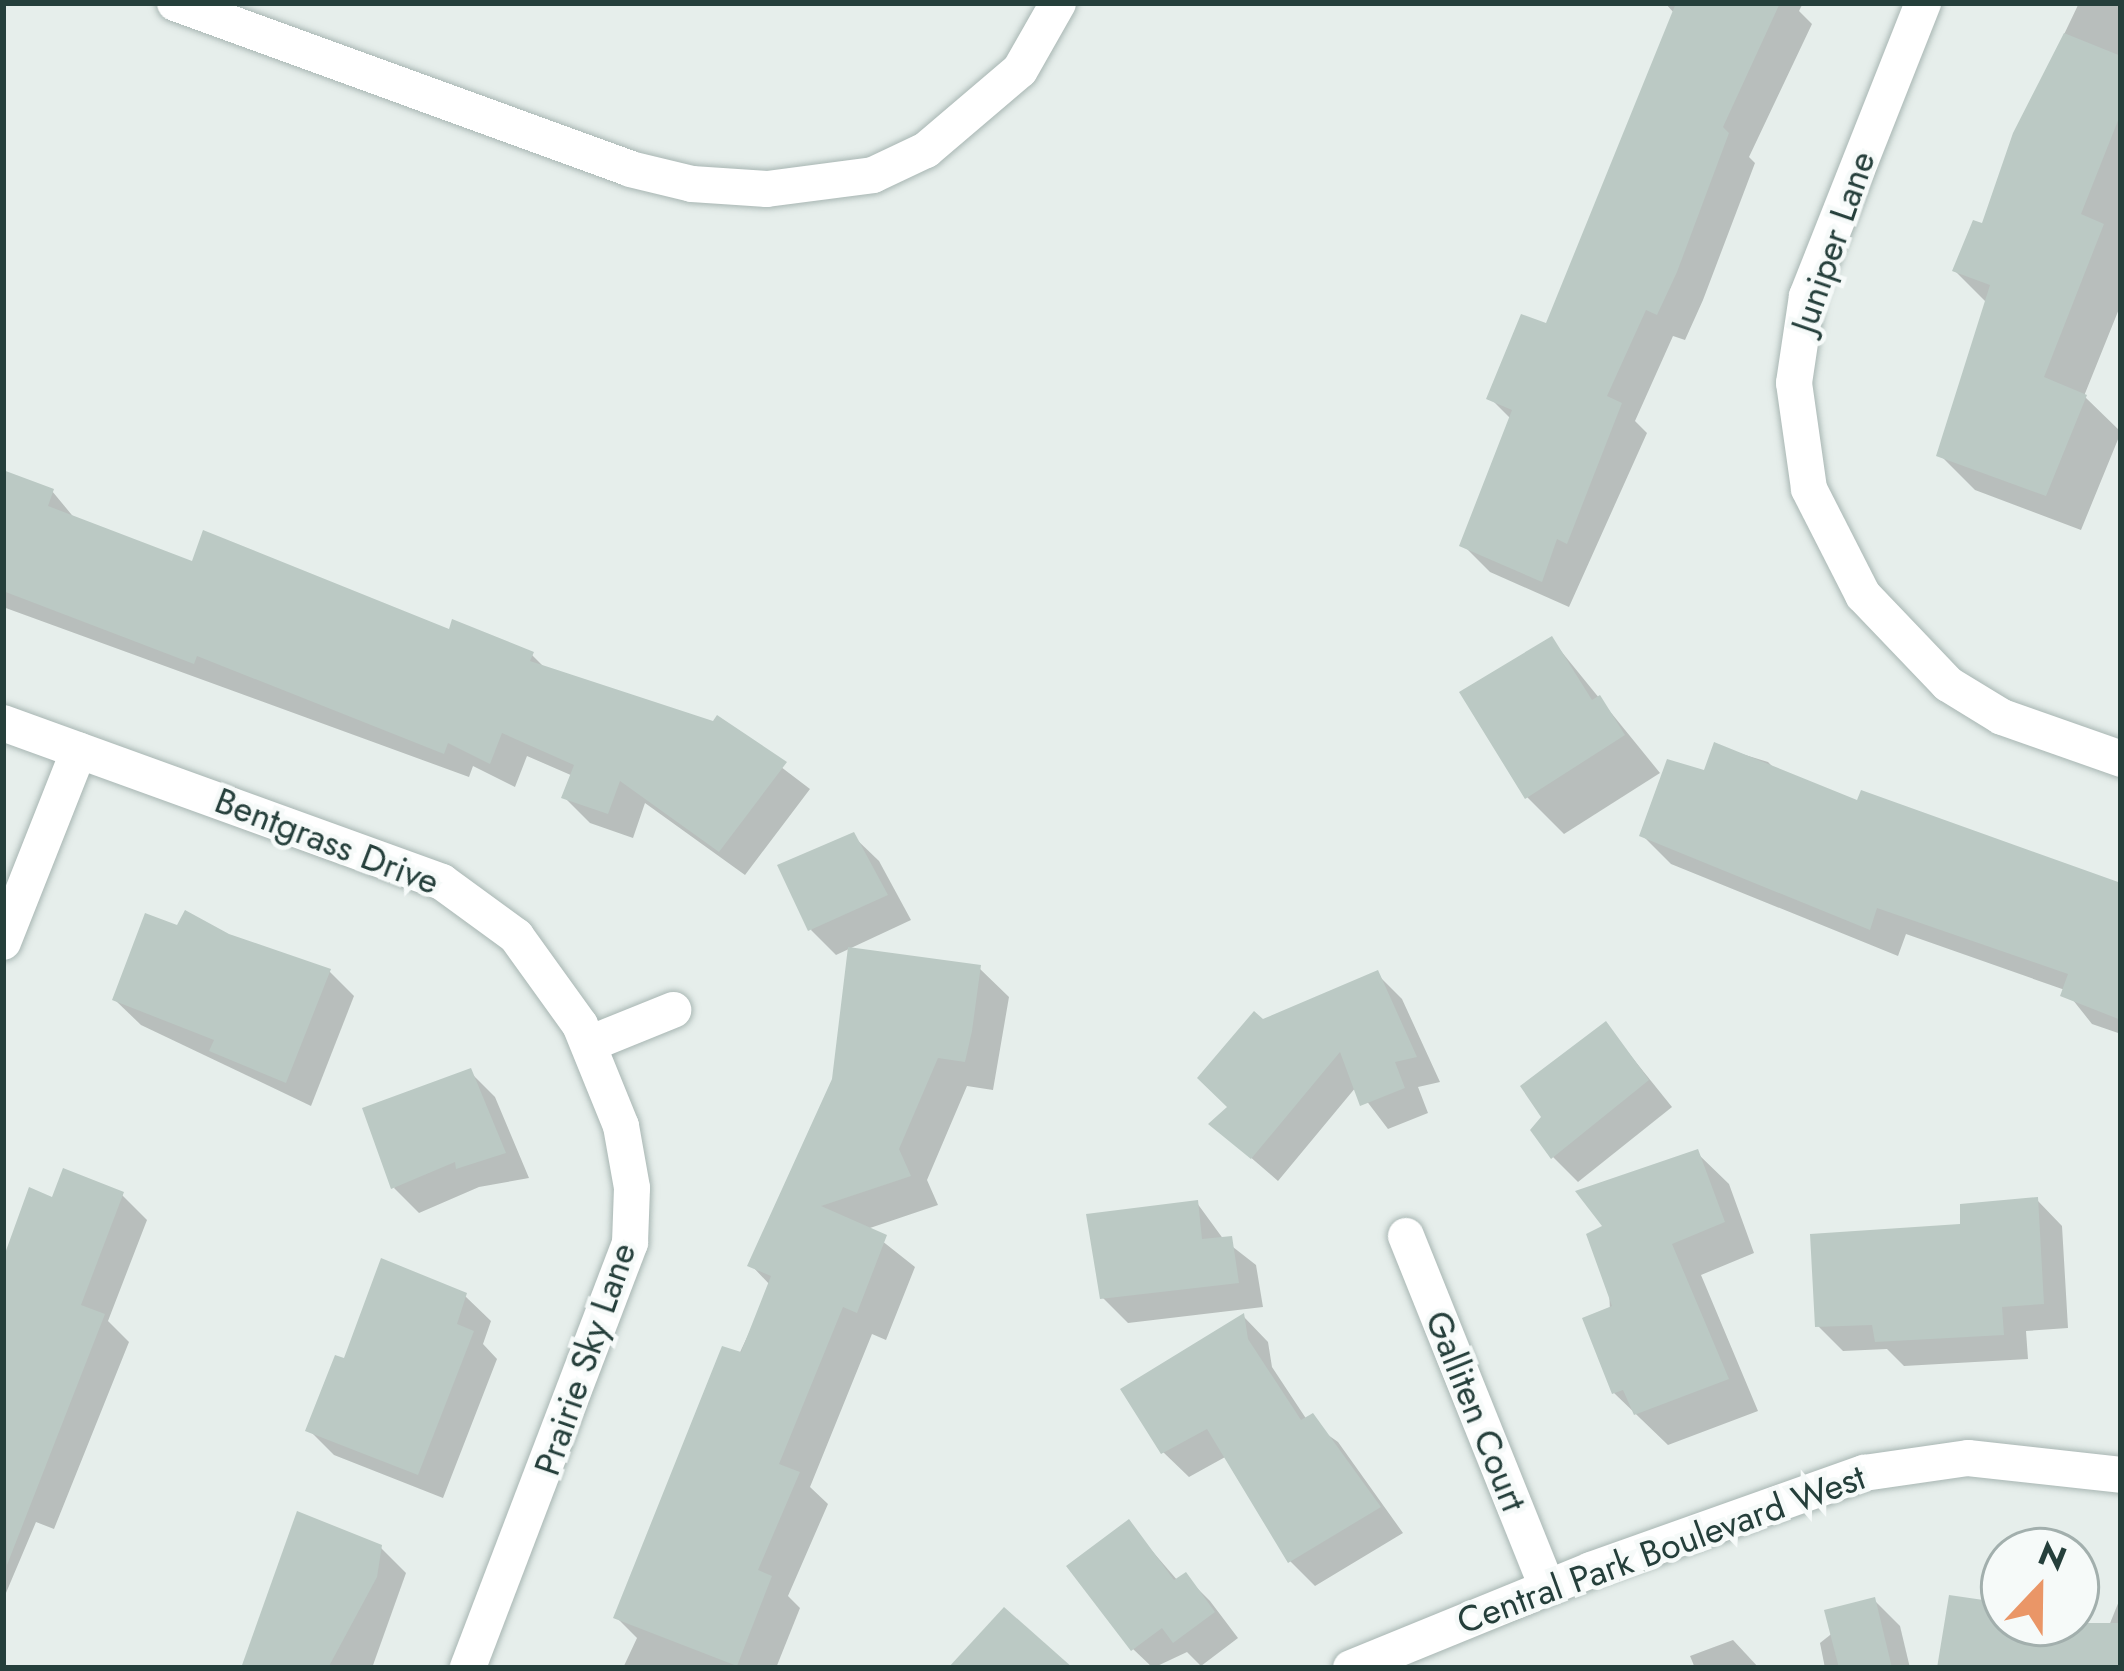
<!DOCTYPE html>
<html>
<head>
<meta charset="utf-8">
<style>
  body { margin:0 }
  #map { position:relative; width:2124px; height:1671px; overflow:hidden; background:#e6eeeb; font-family:Jost,sans-serif }
  div>[style] { position:absolute }
  .shadow>* { inset:0; background:#0003 }
  .building>* { inset:0; background:#bbc9c4 }
  .roads { filter:drop-shadow(0 0 3px #a8b6b3) drop-shadow(0 0 3px #a8b6b3) }
  .minor>* { height:36px; margin:-18px; padding:0 18px; transform-origin:18px; border-radius:18px; background:#fff }
  span { translate:-50% -50%; white-space:nowrap; text-align:center; line-height:1.15; -webkit-text-stroke:9px #f6faf9; paint-order:stroke }
  .street-label { font-size:36px; color:#253f3b }
  .frame { position:absolute; inset:0; border:6px solid #253f3b; pointer-events:none }
  .north { position:absolute; left:1980px; top:1527px; width:120px; height:120px; box-sizing:border-box; background:#f6faf9; border:3px solid #a2afad; border-radius:50%; rotate:22deg; font-size:33px; font-weight:700; line-height:48px; text-align:center; color:#253f3b }
  .north::after { content:''; display:block; margin:auto; width:42px; height:54px; background:#ea9667; clip-path:polygon(50% 0,100% 100%,50% 72%,0 100%) }
</style>
</head>
<body>
<div id="map">
  <div class="shadow">
    <i style="clip-path:polygon(1665px 3px,1803px 3px,1799px 11px,1812px 24px,1749px 157px,1755px 163px,1703px 300px,1685px 340px,1673px 336px,1635px 421px,1647px 433px,1569px 607px,1490px 572px,1463px 545px,1511px 419px,1490px 398px,1547px 327px,1675px 14px)"></i>
    <i style="clip-path:polygon(2079px 3px,2121px 3px,2121px 304px,2084px 396px,2121px 432px,2081px 530px,1975px 490px,1940px 455px,1987px 303px,1955px 271px,1984px 227px,2016px 135px)"></i>
    <i style="clip-path:polygon(3px 473px,52px 491px,76px 520px,194px 565px,532px 655px,546px 669px,715px 724px,718px 719px,810px 789px,745px 875px,645px 803px,633px 838px,590px 823px,565px 798px,573px 776px,527px 756px,515px 787px,473px 766px,469px 777px,3px 607px)"></i>
    <i style="clip-path:polygon(1552px 640px,1660px 773px,1564px 834px,1527px 797px)"></i>
    <i style="clip-path:polygon(1716px 746px,1768px 762px,1784px 778px,2121px 885px,2121px 1034px,2092px 1024px,2065px 990px,1906px 934px,1898px 956px,1671px 864px,1642px 835px,1706px 774px)"></i>
    <i style="clip-path:polygon(853px 836px,879px 861px,911px 920px,836px 955px,811px 930px)"></i>
    <i style="clip-path:polygon(227px 937px,329px 971px,354px 996px,311px 1106px,141px 1025px,115px 1000px)"></i>
    <i style="clip-path:polygon(979px 968px,1009px 997px,993px 1090px,967px 1086px,927px 1180px,938px 1205px,867px 1229px,915px 1267px,886px 1340px,872px 1334px,810px 1487px,828px 1504px,788px 1596px,800px 1608px,776px 1668px,623px 1668px,637px 1638px,616px 1617px,771px 1286px,751px 1265px)"></i>
    <i style="clip-path:polygon(1377px 974px,1402px 999px,1440px 1082px,1418px 1087px,1428px 1113px,1388px 1129px,1356px 1087px,1278px 1181px,1212px 1124px)"></i>
    <i style="clip-path:polygon(1606px 1025px,1672px 1107px,1578px 1182px,1553px 1157px)"></i>
    <i style="clip-path:polygon(470px 1072px,495px 1097px,529px 1178px,479px 1187px,419px 1213px,394px 1188px)"></i>
    <i style="clip-path:polygon(1697px 1153px,1729px 1184px,1754px 1253px,1701px 1275px,1758px 1411px,1668px 1445px,1614px 1393px,1606px 1228px)"></i>
    <i style="clip-path:polygon(31px 1191px,53px 1201px,122px 1195px,147px 1220px,108px 1321px,129px 1342px,54px 1529px,36px 1522px,3px 1600px,3px 1266px)"></i>
    <i style="clip-path:polygon(2037px 1200px,2062px 1226px,2068px 1328px,2026px 1331px,2028px 1359px,1904px 1366px,1887px 1349px,1843px 1351px,1818px 1326px,1963px 1227px)"></i>
    <i style="clip-path:polygon(1197px 1203px,1224px 1240px,1256px 1265px,1263px 1307px,1128px 1323px,1103px 1298px)"></i>
    <i style="clip-path:polygon(465px 1296px,491px 1321px,483px 1344px,497px 1359px,443px 1498px,334px 1455px,309px 1430px,346px 1362px)"></i>
    <i style="clip-path:polygon(1244px 1317px,1268px 1342px,1272px 1367px,1307px 1420px,1338px 1442px,1403px 1533px,1315px 1586px,1290px 1561px,1227px 1456px,1189px 1477px,1163px 1452px)"></i>
    <i style="clip-path:polygon(1128px 1523px,1178px 1581px,1185px 1576px,1210px 1601px,1238px 1638px,1201px 1666px,1187px 1652px,1153px 1668px,1133px 1649px)"></i>
    <i style="clip-path:polygon(381px 1548px,406px 1573px,372px 1668px,243px 1668px)"></i>
    <i style="clip-path:polygon(1995px 1577px,2004px 1578px,2004px 1623px,2070px 1623px,2062px 1668px,1940px 1668px,1992px 1604px)"></i>
    <i style="clip-path:polygon(1874px 1600px,1900px 1626px,1910px 1668px,1825px 1668px,1820px 1643px)"></i>
    <i style="clip-path:polygon(2119px 1601px,2121px 1668px,2092px 1668px)"></i>
    <i style="clip-path:polygon(1733px 1640px,1759px 1668px,1695px 1668px,1690px 1656px)"></i>
  </div>
  <div class="building">
    <i style="clip-path:polygon(1676px 3px,1780px 3px,1723px 127px,1729px 133px,1677px 272px,1657px 315px,1646px 310px,1607px 396px,1622px 403px,1567px 544px,1557px 539px,1542px 582px,1459px 546px,1512px 410px,1486px 399px,1521px 314px,1546px 323px)"></i>
    <i style="clip-path:polygon(2064px 33px,2121px 56px,2121px 113px,2081px 214px,2104px 224px,2044px 377px,2087px 395px,2046px 496px,1936px 456px,1990px 285px,1952px 271px,1973px 220px,1982px 223px,2013px 133px)"></i>
    <i style="clip-path:polygon(3px 470px,54px 489px,48px 506px,192px 561px,203px 530px,449px 629px,452px 619px,534px 652px,530px 661px,713px 721px,717px 715px,787px 762px,719px 852px,620px 781px,608px 814px,561px 798px,574px 765px,502px 733px,490px 764px,448px 743px,444px 754px,197px 656px,194px 664px,3px 591px)"></i>
    <i style="clip-path:polygon(1552px 636px,1592px 700px,1600px 695px,1625px 735px,1525px 799px,1459px 692px)"></i>
    <i style="clip-path:polygon(1714px 742px,1857px 800px,1861px 790px,2121px 883px,2121px 1020px,2060px 996px,2068px 974px,1877px 908px,1870px 930px,1639px 836px,1667px 759px,1704px 770px)"></i>
    <i style="clip-path:polygon(854px 832px,888px 895px,808px 931px,777px 865px)"></i>
    <i style="clip-path:polygon(185px 910px,229px 934px,331px 969px,286px 1083px,209px 1051px,214px 1040px,112px 1000px,145px 913px,177px 925px)"></i>
    <i style="clip-path:polygon(848px 947px,981px 965px,972px 1031px,965px 1062px,938px 1058px,899px 1149px,911px 1176px,821px 1206px,887px 1235px,857px 1313px,843px 1307px,779px 1464px,800px 1472px,758px 1570px,772px 1576px,737px 1666px,613px 1618px,722px 1346px,741px 1352px,771px 1276px,747px 1266px,832px 1079px)"></i>
    <i style="clip-path:polygon(1378px 970px,1417px 1057px,1395px 1062px,1405px 1088px,1360px 1106px,1340px 1052px,1251px 1159px,1208px 1124px,1227px 1107px,1197px 1078px,1254px 1011px,1263px 1019px)"></i>
    <i style="clip-path:polygon(1606px 1021px,1649px 1080px,1551px 1159px,1530px 1130px,1541px 1117px,1520px 1086px)"></i>
    <i style="clip-path:polygon(471px 1068px,506px 1153px,456px 1169px,455px 1162px,391px 1189px,362px 1108px)"></i>
    <i style="clip-path:polygon(1698px 1149px,1725px 1222px,1672px 1244px,1729px 1379px,1634px 1415px,1623px 1390px,1612px 1394px,1582px 1318px,1612px 1306px,1586px 1234px,1602px 1226px,1575px 1191px)"></i>
    <i style="clip-path:polygon(63px 1168px,124px 1192px,81px 1305px,105px 1314px,7px 1565px,3px 1259px,29px 1187px,52px 1197px)"></i>
    <i style="clip-path:polygon(2038px 1197px,2044px 1304px,2002px 1307px,2004px 1335px,1875px 1342px,1872px 1325px,1815px 1327px,1810px 1234px,1960px 1224px,1960px 1204px)"></i>
    <i style="clip-path:polygon(1198px 1200px,1202px 1239px,1232px 1236px,1239px 1283px,1100px 1299px,1086px 1214px)"></i>
    <i style="clip-path:polygon(381px 1258px,467px 1293px,457px 1324px,474px 1331px,418px 1475px,305px 1431px,335px 1355px,344px 1358px)"></i>
    <i style="clip-path:polygon(1244px 1313px,1248px 1339px,1301px 1420px,1313px 1413px,1381px 1507px,1288px 1563px,1207px 1429px,1161px 1454px,1120px 1389px)"></i>
    <i style="clip-path:polygon(297px 1511px,382px 1545px,377px 1577px,328px 1668px,241px 1668px)"></i>
    <i style="clip-path:polygon(1129px 1519px,1174px 1580px,1186px 1572px,1215px 1612px,1173px 1643px,1162px 1628px,1131px 1651px,1066px 1566px)"></i>
    <i style="clip-path:polygon(1949px 1595px,2004px 1603px,2004px 1623px,2121px 1623px,2121px 1668px,1937px 1668px)"></i>
    <i style="clip-path:polygon(1875px 1597px,1892px 1668px,1839px 1668px,1824px 1610px)"></i>
    <i style="clip-path:polygon(1004px 1607px,1073px 1668px,948px 1668px)"></i>
  </div>
  <div class="roads">
    <div class="minor">
      <i style="left:175px;top:3px;width:484px;rotate:20deg"></i>
      <i style="left:630px;top:169px;width:64px;rotate:13.6deg"></i>
      <i style="left:692px;top:184px;width:75px;rotate:3.8deg"></i>
      <i style="left:767px;top:189px;width:107px;rotate:-7.5deg"></i>
      <i style="left:873px;top:175px;width:59px;rotate:-25.3deg"></i>
      <i style="left:926px;top:150px;width:123px;rotate:-40.4deg"></i>
      <i style="left:1020px;top:70px;width:77px;rotate:-60.4deg"></i>
      <i style="left:1923px;top:3px;width:315px;rotate:111.6deg"></i>
      <i style="left:1807px;top:296px;width:88px;rotate:98.5deg"></i>
      <i style="left:1794px;top:383px;width:107px;rotate:81.9deg"></i>
      <i style="left:1809px;top:489px;width:119px;rotate:63deg"></i>
      <i style="left:1863px;top:595px;width:123px;rotate:46.3deg"></i>
      <i style="left:1948px;top:684px;width:63px;rotate:31.4deg"></i>
      <i style="left:2002px;top:717px;width:126px;rotate:19.4deg"></i>
      <i style="left:3px;top:723px;width:467px;rotate:19.9deg"></i>
      <i style="left:442px;top:882px;width:92px;rotate:36.1deg"></i>
      <i style="left:516px;top:936px;width:110px;rotate:54.3deg"></i>
      <i style="left:580px;top:1025px;width:109px;rotate:67.9deg"></i>
      <i style="left:621px;top:1126px;width:63px;rotate:79.9deg"></i>
      <i style="left:632px;top:1188px;width:55px;rotate:92.1deg"></i>
      <i style="left:630px;top:1243px;width:455px;rotate:110.9deg"></i>
      <i style="left:3px;top:942px;width:206px;rotate:-68.4deg"></i>
      <i style="left:589px;top:1044px;width:91px;rotate:-22deg"></i>
      <i style="left:1406px;top:1236px;width:377px;rotate:68.1deg"></i>
      <i style="left:1351px;top:1668px;width:259px;rotate:-22.2deg"></i>
      <i style="left:1591px;top:1570px;width:290px;rotate:-19.6deg"></i>
      <i style="left:1864px;top:1473px;width:105px;rotate:-8.2deg"></i>
      <i style="left:1968px;top:1458px;width:154px;rotate:6.3deg"></i>
    </div>
  </div>
  <div class="street-label">
    <span style="left:1833px;top:242px;rotate:-71deg">Juniper Lane</span>
    <span style="left:327px;top:841px;rotate:21deg">Bentgrass Drive</span>
    <span style="left:585px;top:1359px;rotate:-71deg">Prairie Sky Lane</span>
    <span style="left:1476px;top:1411px;rotate:68deg">Galliten Court</span>
    <span style="left:1661px;top:1549px;rotate:-20deg">Central Park Boulevard West</span>
  </div>
  <div class="frame"></div>
  <div class="north">N</div>
</div>
</body>
</html>
